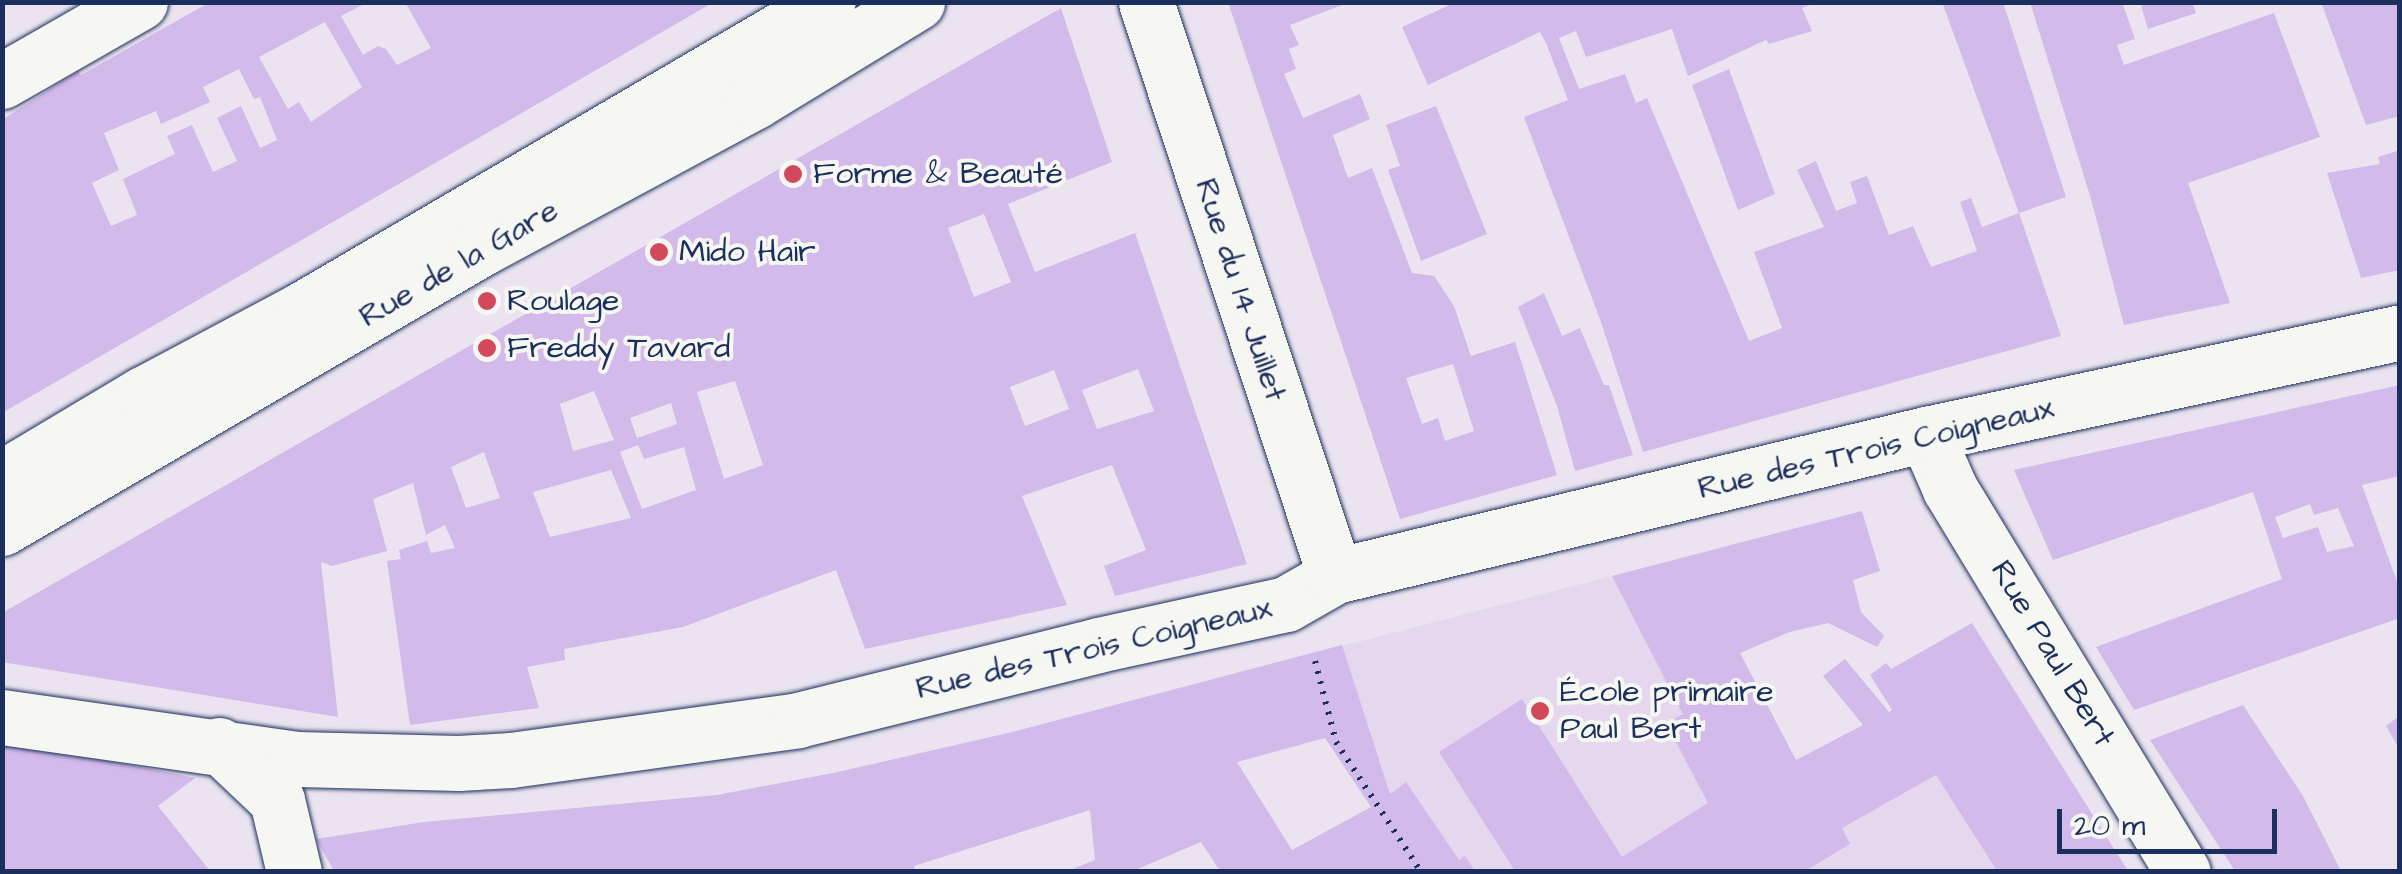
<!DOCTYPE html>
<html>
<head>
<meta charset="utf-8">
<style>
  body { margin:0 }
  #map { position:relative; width:2402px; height:874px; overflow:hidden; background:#ebe4f0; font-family:"Architects Daughter",sans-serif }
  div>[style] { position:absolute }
  .built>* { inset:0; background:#e4d7ee }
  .building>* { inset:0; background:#d2baea }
  .path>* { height:6px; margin-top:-3px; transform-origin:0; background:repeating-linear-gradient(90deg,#1b2f5e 0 2.5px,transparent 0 10.5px) }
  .roads { filter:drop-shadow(0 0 2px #1b2f5e) drop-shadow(0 0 2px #1b2f5e) }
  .minor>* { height:55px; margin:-27.5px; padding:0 27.5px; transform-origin:27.5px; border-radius:27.5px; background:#f6f6f2 }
  .major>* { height:55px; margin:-27.5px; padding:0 27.5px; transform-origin:27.5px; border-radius:27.5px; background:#f6f6f2 }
  .dots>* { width:28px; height:28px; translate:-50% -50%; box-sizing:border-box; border:5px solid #f6f6f2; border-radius:50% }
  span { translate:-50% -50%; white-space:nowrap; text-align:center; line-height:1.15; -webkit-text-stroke:8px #f6f6f2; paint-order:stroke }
  .poi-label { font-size:32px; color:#1b2f5e }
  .left { translate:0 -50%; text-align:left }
  .street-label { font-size:32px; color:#1b2f5e }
  .frame { position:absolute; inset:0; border:5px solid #1b2f5e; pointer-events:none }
  .scale { position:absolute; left:2057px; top:809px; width:220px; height:45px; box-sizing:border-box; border:5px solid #1b2f5e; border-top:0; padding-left:12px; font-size:30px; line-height:35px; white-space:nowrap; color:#1b2f5e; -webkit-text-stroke:8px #f6f6f2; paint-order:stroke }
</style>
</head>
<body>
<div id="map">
  <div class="built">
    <i style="clip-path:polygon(1639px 569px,1707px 700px,1842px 828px,1936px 775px,1940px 780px,2031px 721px,2128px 871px,1419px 871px,1277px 663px)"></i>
  </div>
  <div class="building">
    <i style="clip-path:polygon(evenodd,210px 2px,368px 2px,341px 16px,363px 55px,378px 46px,386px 49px,397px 65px,431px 48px,405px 2px,714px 2px,2px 413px,2px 120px,78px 71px,81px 75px,210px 2px,325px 22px,362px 87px,311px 122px,299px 102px,288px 109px,259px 57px,325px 22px,210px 2px,239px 69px,254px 99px,260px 97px,277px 140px,260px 148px,241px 106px,217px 118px,237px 161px,213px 172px,192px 125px,167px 136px,175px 154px,123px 179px,137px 215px,111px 226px,92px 183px,119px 170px,104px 133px,156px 111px,161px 124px,210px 102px,203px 87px,239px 69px)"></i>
    <i style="clip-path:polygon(evenodd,1228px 2px,1350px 2px,1290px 25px,1299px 45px,1289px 49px,1296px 69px,1284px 74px,1303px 118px,1360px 94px,1370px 119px,1333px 135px,1348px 178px,1372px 168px,1412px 273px,1434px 276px,1454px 306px,1471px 356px,1515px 342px,1557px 475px,1400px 519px,1228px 2px,1453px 364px,1474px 431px,1445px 441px,1438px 418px,1422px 424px,1406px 378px,1453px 364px)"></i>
    <i style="clip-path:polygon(1456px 2px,1817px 2px,1802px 8px,1812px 31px,1769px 44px,1766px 40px,1688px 76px,1672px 29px,1586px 57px,1576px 31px,1559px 38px,1579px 89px,1625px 74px,1636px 103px,1647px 98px,1749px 341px,1782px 328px,1754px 252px,1824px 227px,1797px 170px,1816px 161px,1836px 211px,1857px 203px,1850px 182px,1867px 176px,1889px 235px,1913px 226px,1931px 267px,1977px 251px,1960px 202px,1971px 198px,1982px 227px,2019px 213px,2061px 336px,1643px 452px,1601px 322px,1524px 117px,1568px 100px,1546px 43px,1540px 32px,1428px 85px,1402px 27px)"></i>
    <i style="clip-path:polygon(1942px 2px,2003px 2px,2066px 197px,2019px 213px)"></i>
    <i style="clip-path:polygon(2030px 2px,2122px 2px,2135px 39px,2117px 45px,2124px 65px,2274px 13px,2320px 137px,2188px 183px,2230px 303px,2124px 325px,2091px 199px)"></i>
    <i style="clip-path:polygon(2150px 2px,2192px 2px,2196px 13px,2148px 29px,2141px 6px)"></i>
    <i style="clip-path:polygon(2321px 2px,2400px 2px,2400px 116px,2366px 125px)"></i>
    <i style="clip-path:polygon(evenodd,1061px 8px,1112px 162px,1008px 204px,1035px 272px,1135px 233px,1247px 564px,1115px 596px,1104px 566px,1146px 550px,1112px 465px,1022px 496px,1067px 605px,865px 649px,836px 570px,683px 627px,564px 649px,565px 660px,527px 667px,539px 708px,410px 725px,387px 561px,401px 559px,399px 550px,427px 541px,431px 553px,455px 548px,445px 525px,426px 535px,413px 483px,373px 499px,387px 551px,332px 566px,321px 562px,338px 717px,2px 662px,2px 613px,1061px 8px,984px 214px,1011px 282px,974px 297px,948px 228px,984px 214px,1061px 8px,1138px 369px,1154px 411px,1097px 429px,1082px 390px,1138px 369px,1061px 8px,1054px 370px,1069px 409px,1025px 426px,1010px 387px,1054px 370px,1061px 8px,735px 381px,763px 465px,724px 479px,697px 392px,735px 381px,1061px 8px,594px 391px,614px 440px,573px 451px,560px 404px,594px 391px,1061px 8px,671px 403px,677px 424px,637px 438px,630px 418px,671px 403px,1061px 8px,638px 445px,644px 459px,684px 447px,696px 490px,642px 509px,620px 452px,638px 445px,1061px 8px,484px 452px,500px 498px,466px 508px,451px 467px,484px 452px,1061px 8px,611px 470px,631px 518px,550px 537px,533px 492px,611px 470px)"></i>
    <i style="clip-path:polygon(1729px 69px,1775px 194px,1738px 210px,1692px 85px)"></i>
    <i style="clip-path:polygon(1436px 106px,1487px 234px,1421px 261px,1388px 170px,1400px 166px,1386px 125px)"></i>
    <i style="clip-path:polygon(2400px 150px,2400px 270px,2361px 278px,2327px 173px,2380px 164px,2378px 157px)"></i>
    <i style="clip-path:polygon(1544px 293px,1562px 336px,1580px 328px,1604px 385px,1609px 385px,1633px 455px,1575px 471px,1557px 406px,1518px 307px)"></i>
    <i style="clip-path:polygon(evenodd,2400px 385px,2400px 476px,2362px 485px,2400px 590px,2400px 618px,2134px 710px,2096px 647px,2282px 579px,2253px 492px,2053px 560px,2014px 470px,2400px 385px,2310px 504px,2314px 515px,2338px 508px,2354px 546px,2327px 552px,2318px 527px,2283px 538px,2275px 517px,2310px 504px)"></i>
    <i style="clip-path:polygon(1862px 511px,1880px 571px,1853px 580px,1861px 612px,1884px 636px,1877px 647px,1828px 623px,1790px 632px,1740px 653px,1796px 760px,1863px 725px,1823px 676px,1845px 659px,1889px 712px,1892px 710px,1870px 675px,1886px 663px,1891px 669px,1972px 623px,2128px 871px,1997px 871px,1936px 775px,1842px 828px,1850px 844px,1805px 871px,1515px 871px,1439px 752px,1522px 699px,1622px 857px,1708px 803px,1666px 723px,1683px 714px,1612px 576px)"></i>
    <i style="clip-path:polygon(evenodd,1342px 645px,1390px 794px,1406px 782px,1459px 860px,1465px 856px,1475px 871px,1220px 871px,1201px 842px,1133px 871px,1067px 871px,1095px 860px,1090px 810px,914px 866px,916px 871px,334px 871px,316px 839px,424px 822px,717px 795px,838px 772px,1012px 732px,1342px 645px,1325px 738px,1371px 807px,1292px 850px,1237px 762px,1325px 738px)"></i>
    <i style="clip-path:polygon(2243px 705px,2303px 796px,2341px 871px,2235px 871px,2150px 740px)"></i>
    <i style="clip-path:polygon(2400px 715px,2400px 750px,2386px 726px)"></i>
    <i style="clip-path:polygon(2px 739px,195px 778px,158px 806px,210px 871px,2px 871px)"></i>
  </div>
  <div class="path">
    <i style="left:1315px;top:661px;width:84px;rotate:75.5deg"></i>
    <i style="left:1336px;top:742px;width:155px;rotate:56.8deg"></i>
  </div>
  <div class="roads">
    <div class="minor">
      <i style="left:1146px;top:2px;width:604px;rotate:71.77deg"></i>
      <i style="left:2px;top:81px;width:159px;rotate:-29.8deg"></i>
      <i style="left:1926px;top:434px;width:60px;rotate:66.4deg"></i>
      <i style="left:1950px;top:489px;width:448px;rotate:58.7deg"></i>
      <i style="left:2px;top:717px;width:298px;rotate:8.1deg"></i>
      <i style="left:297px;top:759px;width:161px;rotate:1.4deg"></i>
      <i style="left:458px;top:763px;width:53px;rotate:-3.2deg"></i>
      <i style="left:511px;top:760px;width:290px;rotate:-7.9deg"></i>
      <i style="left:798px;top:720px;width:309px;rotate:-14deg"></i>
      <i style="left:1098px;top:645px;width:192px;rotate:-12.3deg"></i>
      <i style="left:1286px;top:604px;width:56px;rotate:-29.7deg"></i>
      <i style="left:1335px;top:576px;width:608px;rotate:-13.51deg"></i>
      <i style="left:1926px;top:434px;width:485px;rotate:-12.1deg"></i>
      <i style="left:219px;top:745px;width:80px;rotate:43.5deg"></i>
      <i style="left:277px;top:800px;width:74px;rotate:76.7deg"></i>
    </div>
    <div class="major">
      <i style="left:2px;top:478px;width:164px;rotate:-30.8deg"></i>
      <i style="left:143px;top:394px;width:179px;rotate:-28deg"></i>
      <i style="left:301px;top:310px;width:610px;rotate:-30.3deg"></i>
      <i style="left:2px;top:528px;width:556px;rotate:-30.26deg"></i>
      <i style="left:482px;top:248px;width:310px;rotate:-28.3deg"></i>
      <i style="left:755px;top:101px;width:190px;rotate:-31.4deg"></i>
    </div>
  </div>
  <div class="dots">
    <i style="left:793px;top:174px;background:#d1495b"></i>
    <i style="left:659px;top:252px;background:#d1495b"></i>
    <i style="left:487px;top:301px;background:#d1495b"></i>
    <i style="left:487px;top:348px;background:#d1495b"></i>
    <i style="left:1540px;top:711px;background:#d1495b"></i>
  </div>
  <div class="poi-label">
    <span class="left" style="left:813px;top:174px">Forme &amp; Beauté</span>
    <span class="left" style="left:679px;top:252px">Mido Hair</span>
    <span class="left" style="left:507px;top:301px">Roulage</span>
    <span class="left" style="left:507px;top:348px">Freddy Tavard</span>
    <span class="left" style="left:1560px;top:711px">École primaire<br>Paul Bert</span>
  </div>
  <div class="street-label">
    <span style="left:459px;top:264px;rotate:-30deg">Rue de la Gare</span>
    <span style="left:1240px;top:290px;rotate:72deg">Rue du 14 Juillet</span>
    <span style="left:1876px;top:449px;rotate:-13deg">Rue des Trois Coigneaux</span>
    <span style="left:1094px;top:649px;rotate:-13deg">Rue des Trois Coigneaux</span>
    <span style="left:2052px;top:654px;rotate:59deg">Rue Paul Bert</span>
  </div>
  <div class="frame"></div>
  <div class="scale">20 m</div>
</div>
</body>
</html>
